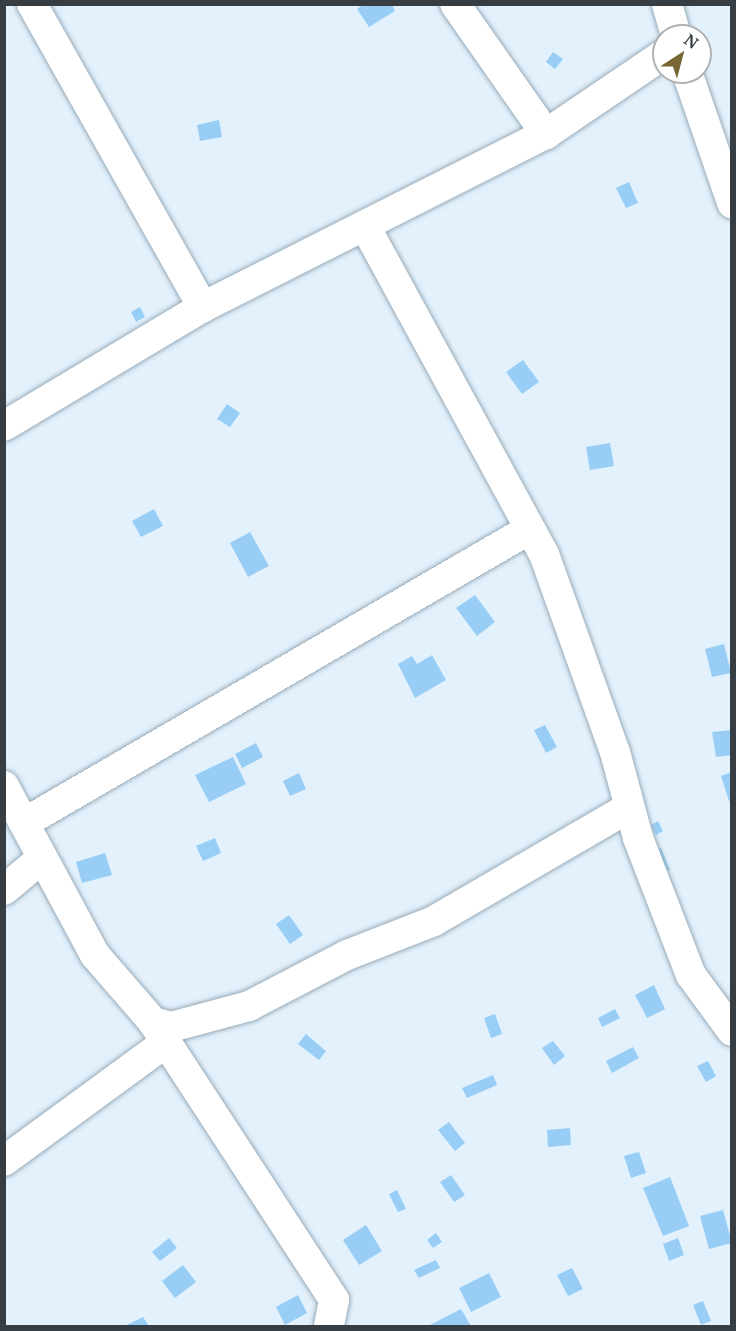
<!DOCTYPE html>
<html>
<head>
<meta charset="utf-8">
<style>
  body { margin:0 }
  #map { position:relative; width:736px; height:1331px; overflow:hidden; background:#e2f1fc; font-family:"Noto Serif",serif }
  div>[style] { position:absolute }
  .building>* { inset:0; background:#98cef6 }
  .roads { filter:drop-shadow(0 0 2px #99abb9) drop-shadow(0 0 2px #99abb9) }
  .minor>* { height:30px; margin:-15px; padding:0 15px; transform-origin:15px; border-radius:15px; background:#fff }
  span { translate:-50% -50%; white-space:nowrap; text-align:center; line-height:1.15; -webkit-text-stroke:5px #fff; paint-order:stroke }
  .frame { position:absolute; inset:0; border:6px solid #363e43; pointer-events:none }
  .north { position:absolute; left:652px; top:24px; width:60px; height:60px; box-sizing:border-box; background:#fff; border:2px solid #afb2b4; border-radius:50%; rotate:36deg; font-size:16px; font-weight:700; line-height:24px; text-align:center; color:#363e43 }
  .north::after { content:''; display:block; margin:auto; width:21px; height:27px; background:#776734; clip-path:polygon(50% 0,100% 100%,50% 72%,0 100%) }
</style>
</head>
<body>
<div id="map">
  <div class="building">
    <i style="clip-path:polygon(364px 4px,392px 4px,395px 11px,369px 27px,357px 9px)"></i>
    <i style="clip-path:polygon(553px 52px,563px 59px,555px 69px,546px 62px)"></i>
    <i style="clip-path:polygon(219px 120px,222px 137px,200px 141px,197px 125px)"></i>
    <i style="clip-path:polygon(629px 182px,638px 203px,626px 208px,616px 188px)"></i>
    <i style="clip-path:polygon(140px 307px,145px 317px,136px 322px,131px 312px)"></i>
    <i style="clip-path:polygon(523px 360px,539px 382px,522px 394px,506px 372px)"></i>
    <i style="clip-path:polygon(227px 404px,240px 413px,230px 427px,217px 419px)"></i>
    <i style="clip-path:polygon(610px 443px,614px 466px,590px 470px,586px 447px)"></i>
    <i style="clip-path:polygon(154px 509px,163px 526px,141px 537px,132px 521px)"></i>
    <i style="clip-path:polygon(250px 532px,269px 566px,248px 577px,230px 543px)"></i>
    <i style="clip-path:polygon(475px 595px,495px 622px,477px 636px,456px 608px)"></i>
    <i style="clip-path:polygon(724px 644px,731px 673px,712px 677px,705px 649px)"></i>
    <i style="clip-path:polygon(432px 655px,446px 680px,415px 698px,398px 664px,412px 656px,417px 664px)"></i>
    <i style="clip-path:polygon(545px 725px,557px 747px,546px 753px,534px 730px)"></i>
    <i style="clip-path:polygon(732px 730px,732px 755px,716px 757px,712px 732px)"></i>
    <i style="clip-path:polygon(256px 743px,263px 757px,242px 768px,235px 754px)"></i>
    <i style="clip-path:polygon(233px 757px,246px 784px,209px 802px,195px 775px)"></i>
    <i style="clip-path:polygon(732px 772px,732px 800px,729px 801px,721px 776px)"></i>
    <i style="clip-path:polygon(299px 773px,306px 789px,290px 796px,283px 781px)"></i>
    <i style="clip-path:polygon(658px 821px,663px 831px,656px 835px,651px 825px)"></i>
    <i style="clip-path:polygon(215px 838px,221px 853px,203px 861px,196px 846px)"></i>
    <i style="clip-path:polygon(661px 848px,670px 870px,657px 876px,647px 853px)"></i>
    <i style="clip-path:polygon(105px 853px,112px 875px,82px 883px,76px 862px)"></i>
    <i style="clip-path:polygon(289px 915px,303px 935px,290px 944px,276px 924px)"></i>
    <i style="clip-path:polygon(654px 985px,665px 1009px,647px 1018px,635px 995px)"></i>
    <i style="clip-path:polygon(615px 1009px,620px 1018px,602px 1027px,598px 1018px)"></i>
    <i style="clip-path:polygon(495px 1014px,502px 1034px,491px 1038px,484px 1018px)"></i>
    <i style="clip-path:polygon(306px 1034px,326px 1051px,319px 1060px,298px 1044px)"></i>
    <i style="clip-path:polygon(553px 1041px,565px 1056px,554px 1065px,542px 1048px)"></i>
    <i style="clip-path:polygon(633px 1047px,639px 1058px,612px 1073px,606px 1061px)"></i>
    <i style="clip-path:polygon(708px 1061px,716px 1076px,706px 1082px,697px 1066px)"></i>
    <i style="clip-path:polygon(493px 1075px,497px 1085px,467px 1098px,462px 1088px)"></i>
    <i style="clip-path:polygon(449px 1122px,465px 1143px,455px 1151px,438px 1130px)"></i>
    <i style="clip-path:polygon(570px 1128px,571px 1145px,548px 1147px,547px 1130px)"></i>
    <i style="clip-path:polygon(639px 1152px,646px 1173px,631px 1178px,624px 1156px)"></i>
    <i style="clip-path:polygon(451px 1175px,465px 1195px,454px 1202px,440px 1182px)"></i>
    <i style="clip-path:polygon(670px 1177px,689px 1226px,663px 1236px,643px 1188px)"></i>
    <i style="clip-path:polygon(397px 1190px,406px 1209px,398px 1212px,389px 1194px)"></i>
    <i style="clip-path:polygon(723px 1210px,732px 1243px,709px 1249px,700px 1216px)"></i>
    <i style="clip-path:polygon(366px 1225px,382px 1251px,359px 1265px,343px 1240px)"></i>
    <i style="clip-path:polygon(436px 1233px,442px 1242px,433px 1248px,427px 1240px)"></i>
    <i style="clip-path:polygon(169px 1238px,177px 1248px,160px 1261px,152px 1252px)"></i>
    <i style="clip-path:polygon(678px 1238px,684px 1255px,669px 1261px,663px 1244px)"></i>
    <i style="clip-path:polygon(436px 1260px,440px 1268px,419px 1278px,414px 1270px)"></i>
    <i style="clip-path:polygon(183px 1265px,196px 1282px,175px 1298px,162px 1281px)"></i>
    <i style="clip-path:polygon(572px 1268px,583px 1289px,568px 1296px,557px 1275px)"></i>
    <i style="clip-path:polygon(489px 1273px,501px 1297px,471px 1312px,459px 1288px)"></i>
    <i style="clip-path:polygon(298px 1295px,307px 1313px,285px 1325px,276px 1307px)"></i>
    <i style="clip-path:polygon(703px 1301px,711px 1321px,701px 1325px,693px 1305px)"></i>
    <i style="clip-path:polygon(461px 1309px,471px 1326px,428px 1326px)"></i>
    <i style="clip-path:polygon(143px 1317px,149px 1326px,125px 1326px)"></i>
  </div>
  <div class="roads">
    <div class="minor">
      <i style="left:32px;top:4px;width:348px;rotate:60.6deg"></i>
      <i style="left:455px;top:4px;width:159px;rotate:55deg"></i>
      <i style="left:667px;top:4px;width:33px;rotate:74deg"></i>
      <i style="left:687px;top:72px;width:139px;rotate:71deg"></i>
      <i style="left:365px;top:226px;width:374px;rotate:61.4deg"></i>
      <i style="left:544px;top:554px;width:210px;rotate:70.3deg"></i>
      <i style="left:615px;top:752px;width:89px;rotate:75deg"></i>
      <i style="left:638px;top:838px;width:147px;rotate:68.9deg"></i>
      <i style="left:691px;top:975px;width:69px;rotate:53.8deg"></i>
      <i style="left:4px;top:426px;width:232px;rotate:-30.9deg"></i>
      <i style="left:203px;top:307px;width:384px;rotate:-26.8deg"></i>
      <i style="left:546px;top:134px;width:143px;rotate:-34.1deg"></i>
      <i style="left:4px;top:786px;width:192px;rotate:61.7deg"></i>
      <i style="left:95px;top:955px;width:89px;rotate:49.1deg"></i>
      <i style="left:153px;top:1022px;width:19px;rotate:16deg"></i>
      <i style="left:171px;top:1027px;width:81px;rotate:-15.1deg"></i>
      <i style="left:249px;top:1006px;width:110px;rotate:-27.5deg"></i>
      <i style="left:347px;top:955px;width:93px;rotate:-21.3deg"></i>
      <i style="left:434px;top:921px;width:225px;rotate:-30.2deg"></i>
      <i style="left:24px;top:823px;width:585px;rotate:-30.16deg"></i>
      <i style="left:4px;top:890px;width:48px;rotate:-40deg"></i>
      <i style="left:153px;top:1022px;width:332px;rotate:56.9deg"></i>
      <i style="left:334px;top:1300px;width:26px;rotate:101deg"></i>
      <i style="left:4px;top:1161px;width:200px;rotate:-36.2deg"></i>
    </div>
  </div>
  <div class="frame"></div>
  <div class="north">N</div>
</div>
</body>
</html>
